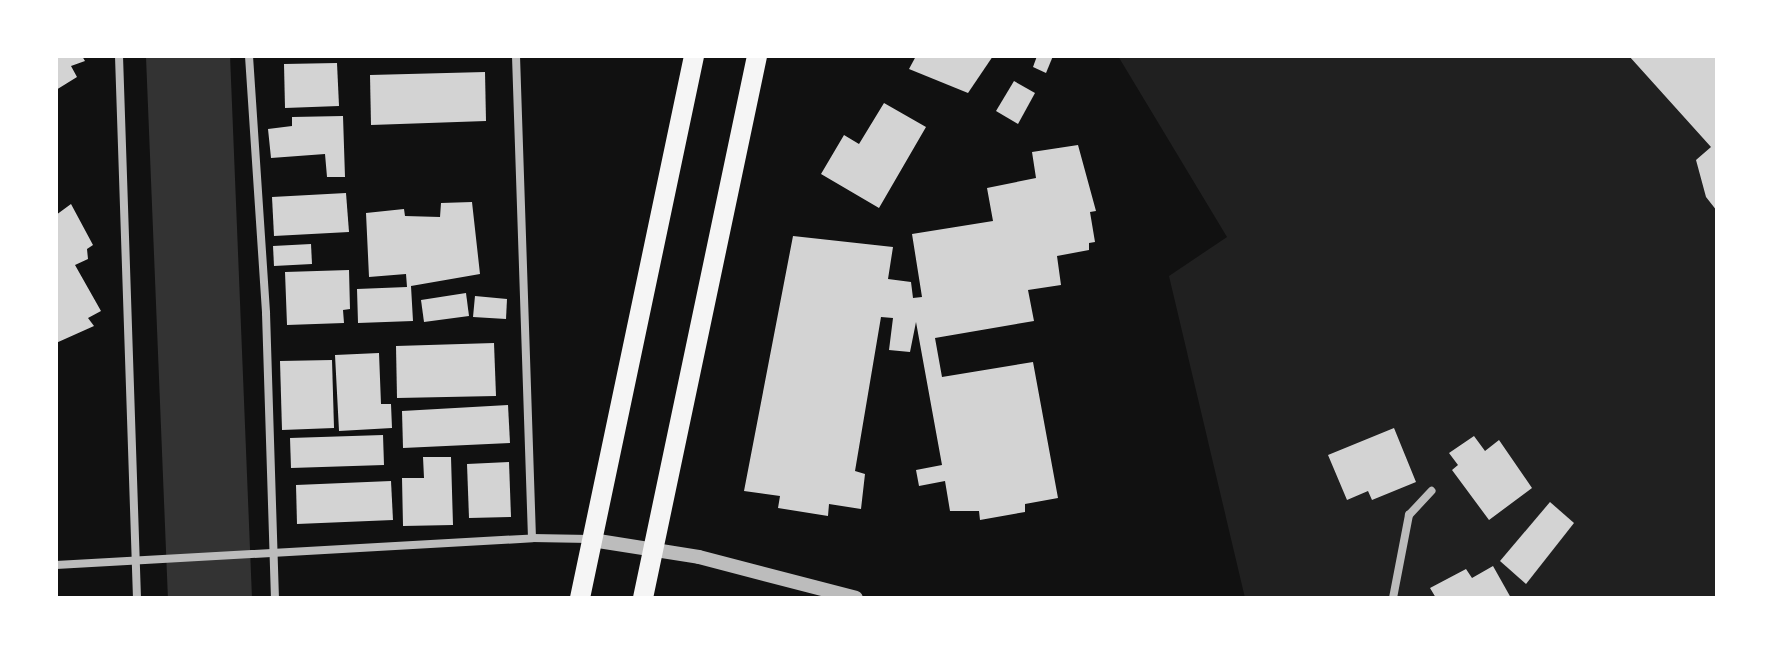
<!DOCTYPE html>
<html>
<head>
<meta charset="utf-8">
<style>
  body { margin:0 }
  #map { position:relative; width:1773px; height:654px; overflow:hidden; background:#111; font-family:"Roboto Condensed",sans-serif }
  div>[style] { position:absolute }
  .green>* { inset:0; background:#202020 }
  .river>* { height:84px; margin:-42px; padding:0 42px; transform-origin:42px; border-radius:42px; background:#333 }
  .building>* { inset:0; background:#d3d3d3 }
  .minor>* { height:8px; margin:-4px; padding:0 4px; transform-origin:4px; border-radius:4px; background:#bcbcbc }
  .tertiary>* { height:14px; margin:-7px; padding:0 7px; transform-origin:7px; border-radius:7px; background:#bcbcbc }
  .primary>* { height:20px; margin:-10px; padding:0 10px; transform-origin:10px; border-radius:10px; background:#f5f5f5 }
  span { translate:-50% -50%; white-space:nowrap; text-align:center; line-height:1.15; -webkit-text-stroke:7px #fff; paint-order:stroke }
  .frame { position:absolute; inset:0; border:58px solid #fff; pointer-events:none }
</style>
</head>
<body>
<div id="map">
  <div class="green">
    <i style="clip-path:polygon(1118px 56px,1717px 56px,1717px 598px,1245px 598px,1169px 276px,1227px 237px)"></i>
  </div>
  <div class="river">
    <i style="left:188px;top:56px;width:542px;rotate:87.68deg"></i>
  </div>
  <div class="building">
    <i style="clip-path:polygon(56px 56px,82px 56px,85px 61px,71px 66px,77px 77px,56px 90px)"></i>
    <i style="clip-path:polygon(916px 56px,993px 56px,968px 93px,909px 69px)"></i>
    <i style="clip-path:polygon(1037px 56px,1053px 56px,1046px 73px,1033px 67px)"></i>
    <i style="clip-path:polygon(1629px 56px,1717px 56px,1717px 211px,1706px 197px,1696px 160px,1711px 147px)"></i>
    <i style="clip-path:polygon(337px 63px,339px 106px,285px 108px,284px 64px)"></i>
    <i style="clip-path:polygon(485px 72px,486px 121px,371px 125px,370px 75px)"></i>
    <i style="clip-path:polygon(1014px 81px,1035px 93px,1018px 124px,996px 111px)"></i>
    <i style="clip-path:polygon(884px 103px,926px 127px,879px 208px,821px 174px,844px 135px,859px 144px)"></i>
    <i style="clip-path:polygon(343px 116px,345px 177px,327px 177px,325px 154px,271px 158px,268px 129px,292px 126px,292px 117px)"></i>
    <i style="clip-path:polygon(1078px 145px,1096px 211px,1090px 212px,1095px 242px,1089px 243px,1089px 250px,1057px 256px,1061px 285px,1028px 290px,1034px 321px,935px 338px,942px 377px,1033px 362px,1058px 498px,1025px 504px,1025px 512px,980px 520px,979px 511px,950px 511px,945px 481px,919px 486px,916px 470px,942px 465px,916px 322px,910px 352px,889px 350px,893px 318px,881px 317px,855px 471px,865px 474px,861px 509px,829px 504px,828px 516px,778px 508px,780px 496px,744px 491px,793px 236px,893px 247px,888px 279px,911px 282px,913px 298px,922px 297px,912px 234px,993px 221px,987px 188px,1036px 178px,1032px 152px)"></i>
    <i style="clip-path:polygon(346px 193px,349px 232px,274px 236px,272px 197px)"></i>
    <i style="clip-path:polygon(472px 202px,480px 274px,411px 286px,413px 321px,358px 323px,357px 289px,407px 287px,406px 274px,369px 277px,366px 213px,404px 209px,405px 216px,440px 217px,441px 203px)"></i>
    <i style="clip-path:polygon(71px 204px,93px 245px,87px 249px,88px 259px,75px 265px,101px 311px,88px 318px,94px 326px,56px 343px,56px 215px)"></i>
    <i style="clip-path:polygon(311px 244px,312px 264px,274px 266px,273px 246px)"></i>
    <i style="clip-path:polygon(349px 270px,350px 309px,343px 310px,344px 323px,287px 325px,285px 272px)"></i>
    <i style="clip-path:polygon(466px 293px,469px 316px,424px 322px,421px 300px)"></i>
    <i style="clip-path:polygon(475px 296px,507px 299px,506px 319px,473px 317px)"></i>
    <i style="clip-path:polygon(494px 343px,496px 396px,397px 398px,396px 346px)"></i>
    <i style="clip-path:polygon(379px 353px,381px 404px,391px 404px,392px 428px,339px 431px,335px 355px)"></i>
    <i style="clip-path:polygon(332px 360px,334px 428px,282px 430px,280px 361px)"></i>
    <i style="clip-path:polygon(508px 405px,510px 443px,403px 448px,402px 411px)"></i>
    <i style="clip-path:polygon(1394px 428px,1416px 482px,1372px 500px,1368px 491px,1347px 500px,1328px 455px)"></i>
    <i style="clip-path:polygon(383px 435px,384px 465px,291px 468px,290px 438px)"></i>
    <i style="clip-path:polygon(1474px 436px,1485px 451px,1499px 440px,1532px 488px,1489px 520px,1452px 470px,1458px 465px,1449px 453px)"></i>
    <i style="clip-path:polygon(423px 457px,451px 457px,453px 525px,403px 526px,402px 478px,424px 478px)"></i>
    <i style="clip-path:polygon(509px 462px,511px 517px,469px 518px,467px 464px)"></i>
    <i style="clip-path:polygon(391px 481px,393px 520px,297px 524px,296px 485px)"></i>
    <i style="clip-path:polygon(1550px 502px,1574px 523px,1526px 584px,1500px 561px)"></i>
    <i style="clip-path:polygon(1493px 566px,1511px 598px,1436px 598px,1430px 588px,1466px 569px,1472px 578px)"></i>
  </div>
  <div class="minor">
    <i style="left:119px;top:56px;width:542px;rotate:88.1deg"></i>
    <i style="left:249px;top:56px;width:258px;rotate:86.2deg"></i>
    <i style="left:266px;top:313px;width:285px;rotate:88.2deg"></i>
    <i style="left:516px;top:56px;width:482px;rotate:88.1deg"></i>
    <i style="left:56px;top:565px;width:477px;rotate:-3.2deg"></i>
    <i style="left:532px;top:538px;width:58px;rotate:1deg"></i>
    <i style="left:1393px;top:598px;width:85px;rotate:-79.1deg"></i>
    <i style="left:1409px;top:515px;width:33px;rotate:-47deg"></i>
  </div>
  <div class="tertiary">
    <i style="left:592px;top:540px;width:108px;rotate:9deg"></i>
    <i style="left:699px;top:557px;width:162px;rotate:14.6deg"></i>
  </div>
  <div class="primary">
    <i style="left:580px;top:598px;width:554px;rotate:-78.12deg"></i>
    <i style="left:643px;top:598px;width:554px;rotate:-78.12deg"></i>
  </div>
  <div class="frame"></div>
</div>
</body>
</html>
